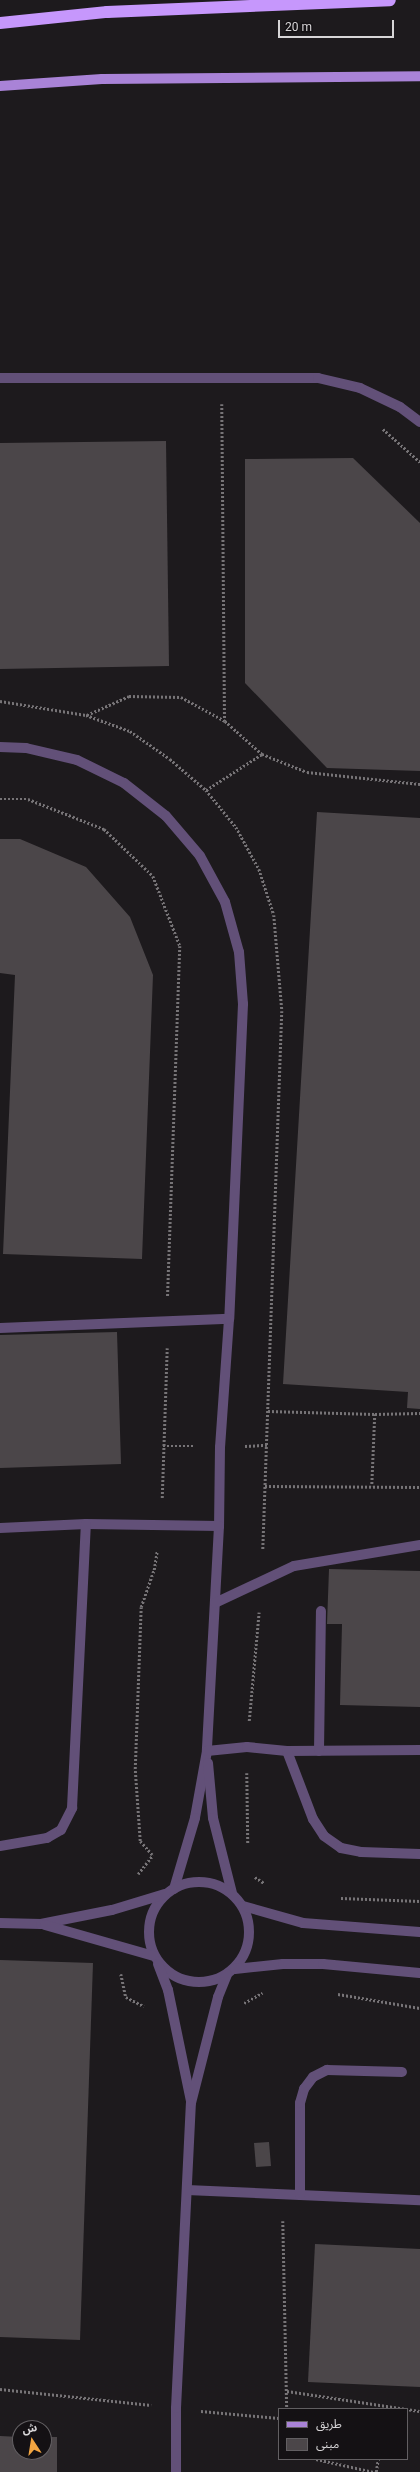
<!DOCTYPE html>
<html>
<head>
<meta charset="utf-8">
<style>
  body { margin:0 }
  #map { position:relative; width:420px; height:2472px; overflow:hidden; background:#1d1a1d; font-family:Roboto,"Noto Sans Arabic",sans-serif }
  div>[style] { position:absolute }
  .building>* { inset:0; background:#4b4649 }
  .path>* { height:2.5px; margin-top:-1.25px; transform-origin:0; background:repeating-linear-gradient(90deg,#777477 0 2px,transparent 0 4px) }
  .minor>* { height:10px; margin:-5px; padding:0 5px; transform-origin:5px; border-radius:5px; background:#625078 }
  .minor>.ring { margin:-5px; padding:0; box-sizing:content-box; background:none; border:10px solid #625078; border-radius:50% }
  .major>* { height:10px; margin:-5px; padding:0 5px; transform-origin:5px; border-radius:5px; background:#a983d7 }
  .highway>* { height:12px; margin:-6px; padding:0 6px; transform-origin:6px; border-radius:6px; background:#c697fc }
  span { translate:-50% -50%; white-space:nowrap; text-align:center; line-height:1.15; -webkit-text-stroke:3.5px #141114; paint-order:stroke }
  .legend { position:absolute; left:278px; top:2408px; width:130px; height:52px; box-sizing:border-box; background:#141114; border:1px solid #625f62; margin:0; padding:5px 7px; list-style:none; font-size:12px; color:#d7d5d7 }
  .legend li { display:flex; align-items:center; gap:8px; height:20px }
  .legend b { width:20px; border:1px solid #625f62 }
  .north { position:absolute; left:12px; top:2420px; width:40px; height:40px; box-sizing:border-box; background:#141114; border:1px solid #625f62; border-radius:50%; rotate:348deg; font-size:11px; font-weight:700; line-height:16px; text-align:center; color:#d7d5d7 }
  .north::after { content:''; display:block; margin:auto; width:14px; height:18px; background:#f2a541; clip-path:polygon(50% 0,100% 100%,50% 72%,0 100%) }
  .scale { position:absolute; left:278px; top:20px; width:116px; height:18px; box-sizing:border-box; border:2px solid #d7d5d7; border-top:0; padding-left:5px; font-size:12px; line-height:14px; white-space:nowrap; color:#d7d5d7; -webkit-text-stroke:3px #141114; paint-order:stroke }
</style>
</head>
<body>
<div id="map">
  <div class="building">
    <i style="clip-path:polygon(166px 441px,169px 666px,0 669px,0 443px)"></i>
    <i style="clip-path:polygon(353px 458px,420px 523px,420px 771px,327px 768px,245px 683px,245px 459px)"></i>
    <i style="clip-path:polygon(317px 812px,420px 818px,420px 1409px,407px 1408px,408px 1392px,283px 1384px)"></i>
    <i style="clip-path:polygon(0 839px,20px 839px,86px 867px,130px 917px,153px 975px,142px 1259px,3px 1254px,15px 975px,0 973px)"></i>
    <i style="clip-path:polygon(117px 1332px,121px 1464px,0 1468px,0 1335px)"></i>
    <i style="clip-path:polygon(329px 1569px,420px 1571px,420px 1707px,340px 1705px,342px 1624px,327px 1624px)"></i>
    <i style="clip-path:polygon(0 1960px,93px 1963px,80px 2340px,0 2337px)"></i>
    <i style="clip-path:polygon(269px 2142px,271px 2166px,256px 2167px,254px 2143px)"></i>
    <i style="clip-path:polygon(315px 2244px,420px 2249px,420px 2387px,308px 2382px)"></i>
    <i style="clip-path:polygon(0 2436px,20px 2437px,20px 2452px,44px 2452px,44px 2437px,57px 2437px,57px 2472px,0 2472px)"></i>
  </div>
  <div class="path">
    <i style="left:222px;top:404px;width:317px;rotate:89.5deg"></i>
    <i style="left:383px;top:429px;width:50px;rotate:41.7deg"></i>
    <i style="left:0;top:701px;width:87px;rotate:9.2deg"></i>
    <i style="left:86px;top:715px;width:47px;rotate:20deg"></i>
    <i style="left:130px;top:731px;width:49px;rotate:35deg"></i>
    <i style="left:170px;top:759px;width:48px;rotate:40.7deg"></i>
    <i style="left:206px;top:790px;width:48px;rotate:51deg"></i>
    <i style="left:236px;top:827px;width:48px;rotate:61.3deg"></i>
    <i style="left:259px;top:869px;width:48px;rotate:71.9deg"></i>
    <i style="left:274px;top:915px;width:96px;rotate:85.2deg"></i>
    <i style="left:282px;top:1011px;width:540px;rotate:92.02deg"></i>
    <i style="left:87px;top:715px;width:46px;rotate:-24.3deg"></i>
    <i style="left:129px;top:696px;width:52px;rotate:1.1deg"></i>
    <i style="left:181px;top:697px;width:50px;rotate:28.6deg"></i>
    <i style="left:225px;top:721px;width:50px;rotate:41.7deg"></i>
    <i style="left:262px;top:754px;width:48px;rotate:21.8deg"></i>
    <i style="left:307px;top:772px;width:114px;rotate:6.1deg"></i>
    <i style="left:206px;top:790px;width:67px;rotate:-32.7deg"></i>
    <i style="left:0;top:799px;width:28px"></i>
    <i style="left:28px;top:799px;width:82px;rotate:21.5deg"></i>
    <i style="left:104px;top:829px;width:68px;rotate:43.8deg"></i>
    <i style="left:153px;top:876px;width:75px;rotate:68.9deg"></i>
    <i style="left:180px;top:946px;width:351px;rotate:92deg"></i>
    <i style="left:268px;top:1411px;width:107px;rotate:1.6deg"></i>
    <i style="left:375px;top:1414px;width:72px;rotate:92.4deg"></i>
    <i style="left:375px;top:1414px;width:45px;rotate:-1.3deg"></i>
    <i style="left:163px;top:1446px;width:31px"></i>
    <i style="left:245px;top:1446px;width:22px;rotate:-3deg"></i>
    <i style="left:265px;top:1486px;width:155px;rotate:0.4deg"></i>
    <i style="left:162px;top:1498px;width:150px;rotate:-88.1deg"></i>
    <i style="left:249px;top:1721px;width:109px;rotate:-84.8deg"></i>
    <i style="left:247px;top:1773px;width:71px;rotate:89.2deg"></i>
    <i style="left:152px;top:1855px;width:18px;rotate:-131deg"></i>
    <i style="left:140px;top:1841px;width:72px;rotate:-94deg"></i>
    <i style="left:135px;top:1769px;width:162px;rotate:-87.9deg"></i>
    <i style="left:141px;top:1607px;width:39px;rotate:-71deg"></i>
    <i style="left:154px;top:1570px;width:19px;rotate:-81deg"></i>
    <i style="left:138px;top:1874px;width:24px;rotate:-52deg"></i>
    <i style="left:255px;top:1877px;width:11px;rotate:34deg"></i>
    <i style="left:341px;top:1898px;width:79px;rotate:2.2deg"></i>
    <i style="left:121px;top:1974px;width:24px;rotate:78deg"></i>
    <i style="left:126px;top:1997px;width:20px;rotate:27deg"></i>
    <i style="left:338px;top:1994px;width:83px;rotate:9.7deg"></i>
    <i style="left:244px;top:2003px;width:21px;rotate:-29deg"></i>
    <i style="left:283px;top:2221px;width:188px;rotate:88.8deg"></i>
    <i style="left:0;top:2389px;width:152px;rotate:6deg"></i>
    <i style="left:287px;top:2391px;width:134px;rotate:8.6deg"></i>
    <i style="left:201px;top:2411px;width:78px;rotate:5.1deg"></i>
    <i style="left:316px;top:2459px;width:59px;rotate:12.6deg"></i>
    <i style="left:376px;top:2472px;width:13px;rotate:-81deg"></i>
  </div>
  <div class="minor">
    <i style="left:0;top:378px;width:318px"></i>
    <i style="left:318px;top:378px;width:43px;rotate:13.4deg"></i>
    <i style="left:360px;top:388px;width:44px;rotate:25.4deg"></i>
    <i style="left:400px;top:407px;width:25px;rotate:37deg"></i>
    <i style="left:0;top:747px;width:26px;rotate:2deg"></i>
    <i style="left:26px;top:748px;width:52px;rotate:13.2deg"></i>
    <i style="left:77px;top:760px;width:52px;rotate:26.1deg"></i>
    <i style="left:124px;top:783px;width:53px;rotate:38.2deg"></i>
    <i style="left:166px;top:816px;width:52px;rotate:49.6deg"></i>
    <i style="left:200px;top:856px;width:52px;rotate:61.5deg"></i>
    <i style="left:225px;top:902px;width:52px;rotate:74.4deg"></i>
    <i style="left:239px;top:952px;width:52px;rotate:85.6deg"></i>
    <i style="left:243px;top:1004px;width:315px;rotate:92.5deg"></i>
    <i style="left:229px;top:1319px;width:128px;rotate:94deg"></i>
    <i style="left:220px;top:1447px;width:79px;rotate:90.7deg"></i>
    <i style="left:219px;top:1526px;width:225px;rotate:93.1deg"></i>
    <i style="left:207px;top:1751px;width:68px;rotate:100.2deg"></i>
    <i style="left:195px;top:1818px;width:74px;rotate:106.5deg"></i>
    <i style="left:0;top:1328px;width:229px;rotate:-2.3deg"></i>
    <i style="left:0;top:1528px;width:86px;rotate:-2.7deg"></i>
    <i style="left:86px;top:1524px;width:133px;rotate:0.9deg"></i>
    <i style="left:215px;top:1603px;width:87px;rotate:-25.1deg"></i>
    <i style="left:294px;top:1566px;width:128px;rotate:-9.5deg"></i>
    <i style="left:207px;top:1751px;width:40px;rotate:-5.7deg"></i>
    <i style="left:247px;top:1747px;width:40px;rotate:5.7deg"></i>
    <i style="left:287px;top:1751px;width:133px;rotate:-0.4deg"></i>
    <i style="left:287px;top:1751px;width:73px;rotate:69.1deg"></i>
    <i style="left:313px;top:1819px;width:20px;rotate:57deg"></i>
    <i style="left:324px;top:1836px;width:21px;rotate:35deg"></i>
    <i style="left:341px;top:1848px;width:20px;rotate:11deg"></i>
    <i style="left:361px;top:1852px;width:59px;rotate:1.9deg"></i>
    <i style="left:319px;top:1751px;width:140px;rotate:-89.2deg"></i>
    <i style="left:208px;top:1763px;width:55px;rotate:84.8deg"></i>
    <i style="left:213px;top:1818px;width:77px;rotate:75.8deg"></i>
    <i style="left:0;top:1846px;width:48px;rotate:-9.7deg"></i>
    <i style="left:47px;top:1838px;width:16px;rotate:-30deg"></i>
    <i style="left:61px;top:1830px;width:25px;rotate:-63deg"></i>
    <i style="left:72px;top:1808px;width:284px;rotate:-87.2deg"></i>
    <i class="ring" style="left:149px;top:1882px;width:90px;height:90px"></i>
    <i style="left:243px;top:1906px;width:62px;rotate:15.8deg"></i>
    <i style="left:303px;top:1923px;width:117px;rotate:4.4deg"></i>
    <i style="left:0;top:1923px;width:41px;rotate:1.4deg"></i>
    <i style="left:41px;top:1924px;width:72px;rotate:-11.2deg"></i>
    <i style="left:112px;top:1910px;width:55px;rotate:-16.8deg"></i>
    <i style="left:45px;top:1925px;width:113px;rotate:15.9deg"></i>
    <i style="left:158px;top:1964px;width:28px;rotate:69deg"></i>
    <i style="left:168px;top:1990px;width:113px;rotate:78.3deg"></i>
    <i style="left:235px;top:1969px;width:48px;rotate:-5.9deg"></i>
    <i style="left:283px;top:1964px;width:40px"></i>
    <i style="left:323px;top:1964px;width:97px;rotate:5.3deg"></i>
    <i style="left:187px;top:2190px;width:233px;rotate:2.5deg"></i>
    <i style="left:300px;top:2195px;width:92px;rotate:-90deg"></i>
    <i style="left:300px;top:2103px;width:15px;rotate:-74deg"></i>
    <i style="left:304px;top:2089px;width:15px;rotate:-53deg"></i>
    <i style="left:313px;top:2077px;width:16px;rotate:-27deg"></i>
    <i style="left:327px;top:2070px;width:75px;rotate:1.5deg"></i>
    <i style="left:176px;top:2472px;width:64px;rotate:-90deg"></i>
    <i style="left:176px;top:2408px;width:305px;rotate:-87.2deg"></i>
    <i style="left:191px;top:2103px;width:109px;rotate:-75.7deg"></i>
    <i style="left:218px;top:1997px;width:24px;rotate:-68deg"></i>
  </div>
  <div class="major">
    <i style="left:0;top:86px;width:102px;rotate:-3.9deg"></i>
    <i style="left:102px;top:79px;width:318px;rotate:-0.5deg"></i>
  </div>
  <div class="highway">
    <i style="left:0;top:23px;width:108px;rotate:-5.9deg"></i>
    <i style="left:107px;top:12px;width:283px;rotate:-2.4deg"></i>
  </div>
  <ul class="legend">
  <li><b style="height:5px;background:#a983d7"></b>طريق</li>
  <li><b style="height:11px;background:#4b4649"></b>مبنى</li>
  </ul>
  <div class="north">ش</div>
  <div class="scale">20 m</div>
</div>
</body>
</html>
